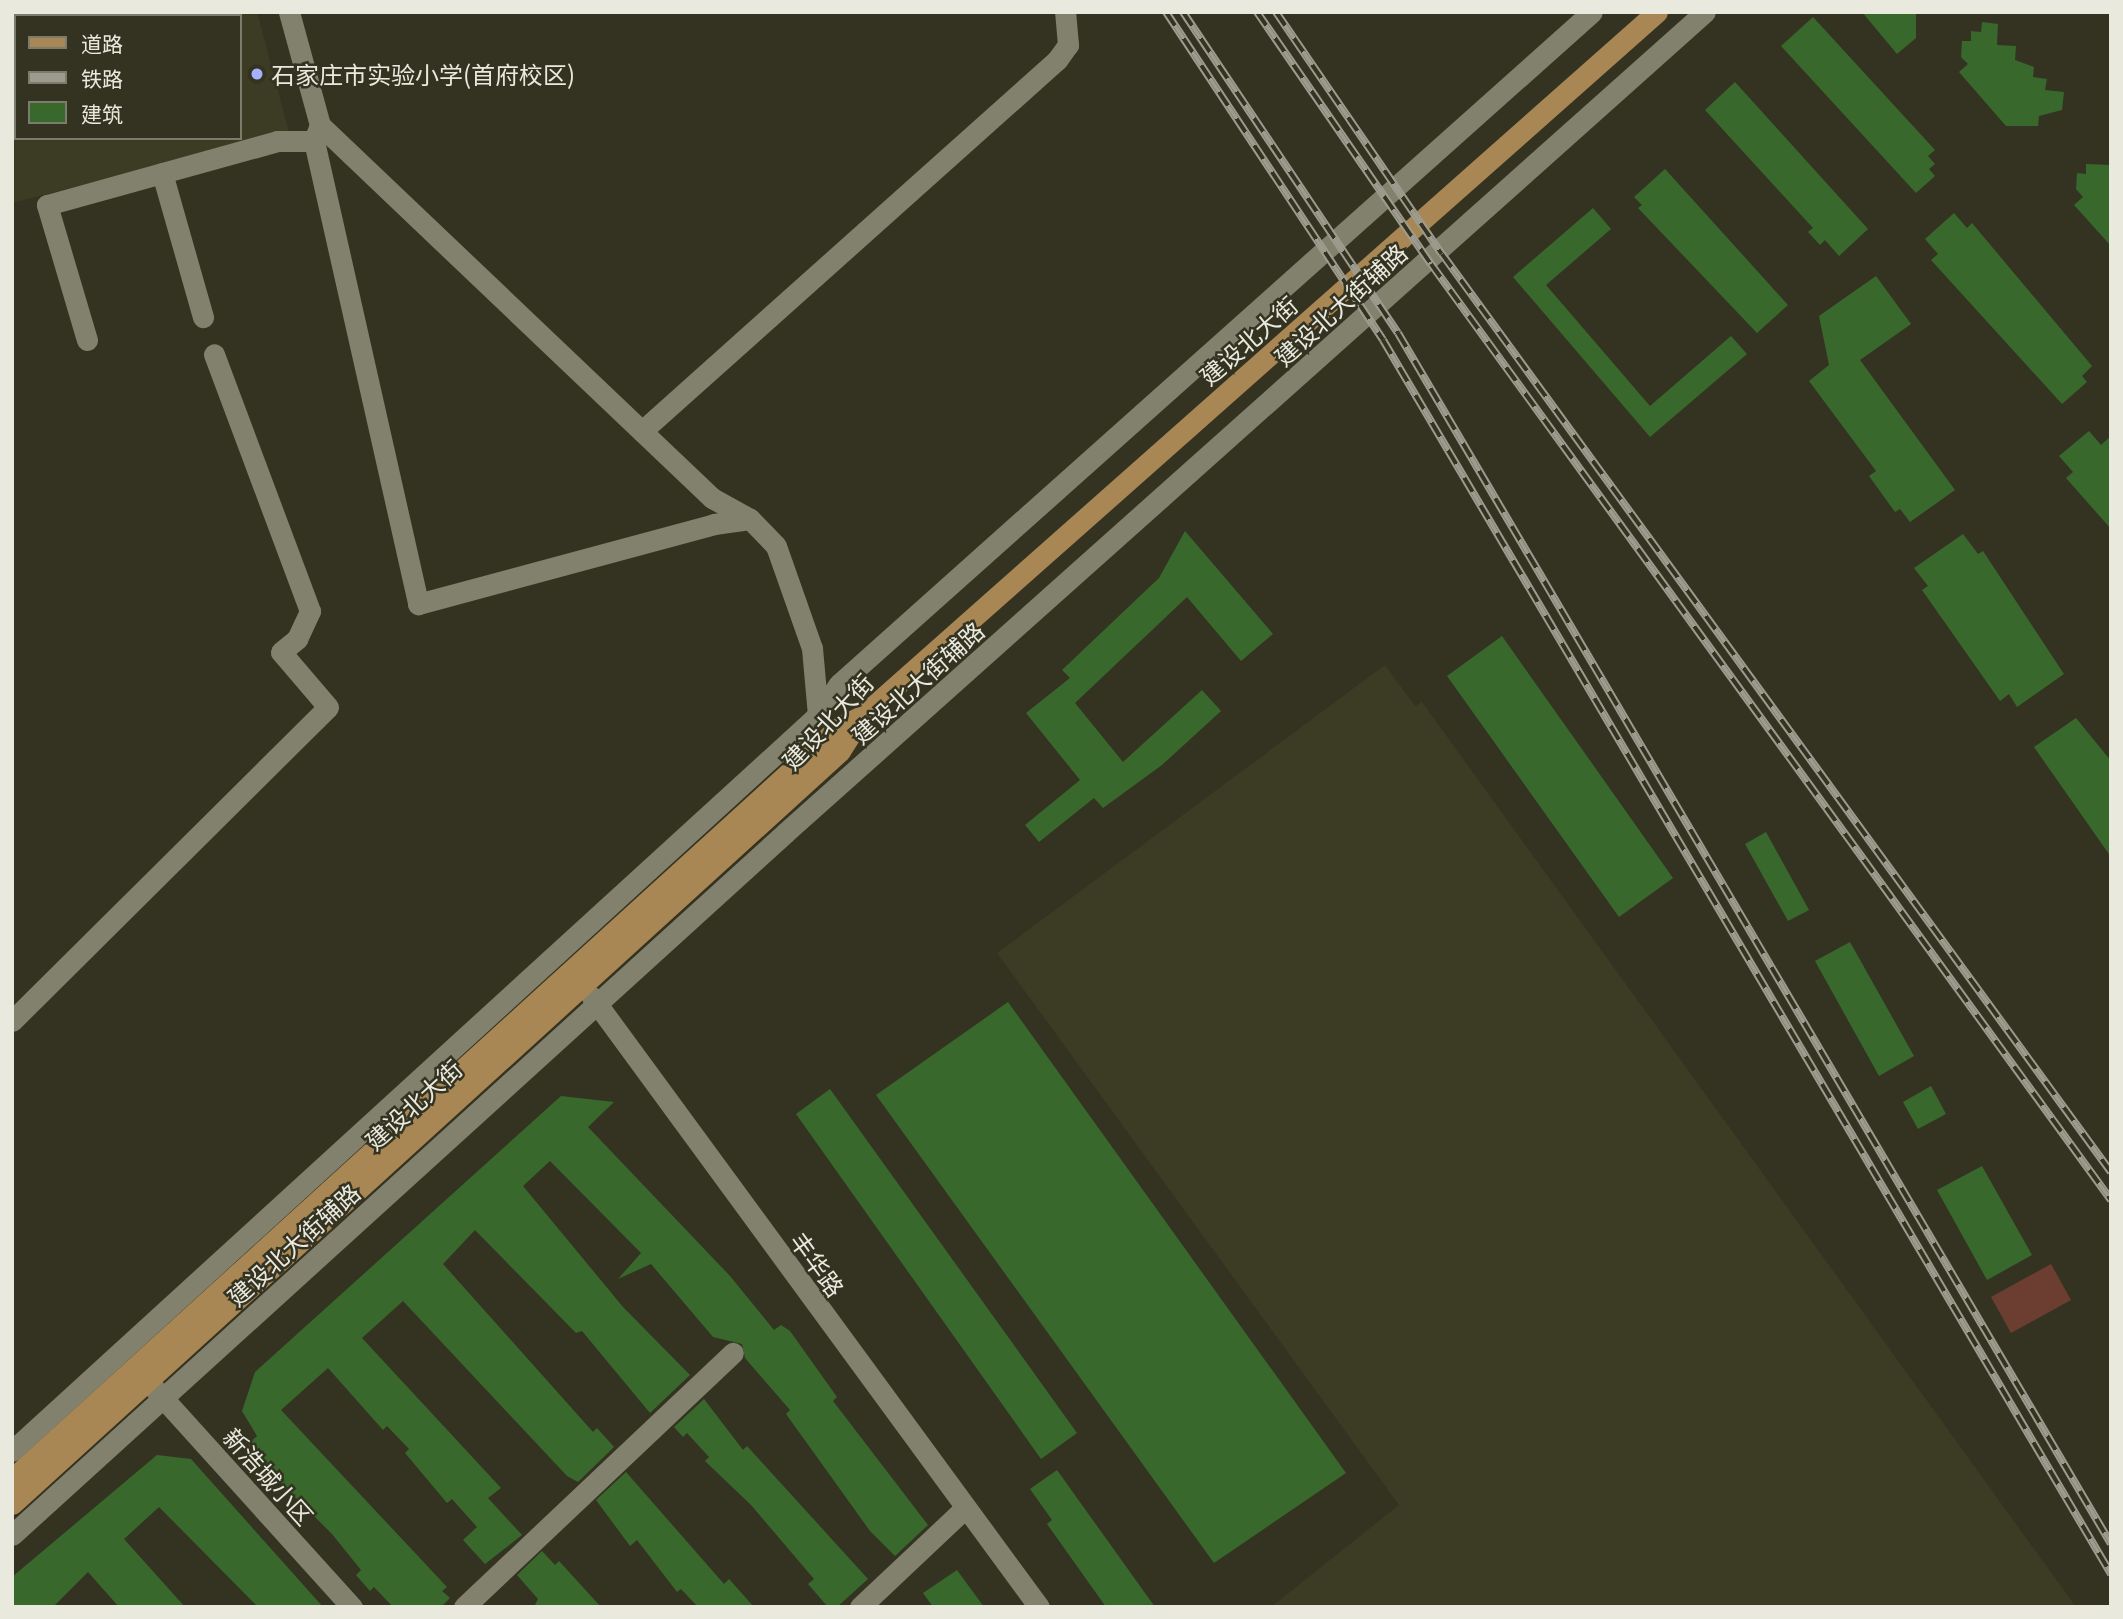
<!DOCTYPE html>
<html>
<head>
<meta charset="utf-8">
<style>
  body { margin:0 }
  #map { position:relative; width:2123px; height:1619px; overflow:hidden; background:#343322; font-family:Georgia,"Noto Sans SC",serif }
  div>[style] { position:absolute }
  .built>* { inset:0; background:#3c3b23 }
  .green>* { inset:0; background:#6c3e32 }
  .building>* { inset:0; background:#39682c }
  .street>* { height:21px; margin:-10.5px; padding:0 10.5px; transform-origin:10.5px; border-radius:10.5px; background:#82816d }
  .secondary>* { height:21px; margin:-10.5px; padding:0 10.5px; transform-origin:10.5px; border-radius:10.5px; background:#82816d }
  .primary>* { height:21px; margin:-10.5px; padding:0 10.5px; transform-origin:10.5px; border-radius:10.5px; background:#a98754 }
  .rail>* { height:8px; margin-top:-4px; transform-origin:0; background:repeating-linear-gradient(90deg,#343322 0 16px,#9c9b8e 0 32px); box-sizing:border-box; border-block:2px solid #9c9b8e }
  .dots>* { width:19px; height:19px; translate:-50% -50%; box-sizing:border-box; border:4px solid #343322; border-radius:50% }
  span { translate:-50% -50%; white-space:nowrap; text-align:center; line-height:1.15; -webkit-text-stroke:5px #343322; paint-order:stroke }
  .poi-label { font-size:24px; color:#e9e9de }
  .left { translate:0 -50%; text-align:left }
  .street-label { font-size:24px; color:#e9e9de }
  .frame { position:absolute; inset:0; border:14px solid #e9e9de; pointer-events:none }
  .legend { position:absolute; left:14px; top:14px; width:228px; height:126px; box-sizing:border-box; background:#343322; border:2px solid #7c7c6d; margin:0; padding:9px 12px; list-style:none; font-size:21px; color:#e9e9de }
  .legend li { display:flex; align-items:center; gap:14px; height:35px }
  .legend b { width:35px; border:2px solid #7c7c6d }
</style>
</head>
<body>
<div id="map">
  <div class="built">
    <i style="clip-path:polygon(evenodd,12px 12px,257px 12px,289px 132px,12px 203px,12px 12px,16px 16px,240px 16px,240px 138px,16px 138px,16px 16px)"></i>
    <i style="clip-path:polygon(1385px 665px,1415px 706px,1422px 702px,2076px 1607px,1271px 1607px,1399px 1505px,997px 953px)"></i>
  </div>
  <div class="green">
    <i style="clip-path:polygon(2051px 1264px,2071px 1300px,2011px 1333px,1991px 1297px)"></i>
  </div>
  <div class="building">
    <i style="clip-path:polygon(1862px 12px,1916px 12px,1916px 38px,1897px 54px)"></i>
    <i style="clip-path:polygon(1813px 17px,1935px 150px,1928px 156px,1935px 164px,1929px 169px,1935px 176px,1916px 193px,1781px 46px)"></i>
    <i style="clip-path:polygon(1982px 22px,1998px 24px,1997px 45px,2016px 46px,2015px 60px,2034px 67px,2033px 77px,2047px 79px,2045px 90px,2064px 92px,2062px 110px,2039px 116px,2038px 126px,2006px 126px,1959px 72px,1968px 64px,1961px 57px,1962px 41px,1971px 41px,1971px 31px,1981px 32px)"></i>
    <i style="clip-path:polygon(1735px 82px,1868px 229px,1839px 256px,1825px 240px,1820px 245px,1808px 232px,1813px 228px,1705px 110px)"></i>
    <i style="clip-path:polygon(2086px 164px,2111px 165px,2111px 246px,2074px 205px,2083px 197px,2076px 189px,2077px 173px,2086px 174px)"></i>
    <i style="clip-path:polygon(1665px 169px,1788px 305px,1757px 333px,1638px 208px,1642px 205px,1634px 197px)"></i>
    <i style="clip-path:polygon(1593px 208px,1611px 229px,1546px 285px,1650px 406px,1731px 336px,1747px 354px,1650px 437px,1513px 277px)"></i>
    <i style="clip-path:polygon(1954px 213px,1967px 228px,1972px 223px,2092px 366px,2082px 376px,2087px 382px,2062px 404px,1931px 260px,1938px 254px,1925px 239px)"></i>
    <i style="clip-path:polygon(1876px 276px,1911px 324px,1860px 360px,1955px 490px,1910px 522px,1900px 509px,1895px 512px,1869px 476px,1876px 471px,1809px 381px,1829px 365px,1819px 316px)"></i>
    <i style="clip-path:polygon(2089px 431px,2101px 445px,2111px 436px,2111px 529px,2066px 478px,2073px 472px,2059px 456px)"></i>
    <i style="clip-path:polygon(1185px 531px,1273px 634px,1241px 661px,1187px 597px,1075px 703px,1123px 762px,1202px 690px,1221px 711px,1162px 765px,1103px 808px,1094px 798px,1039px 842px,1025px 825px,1080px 780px,1026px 713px,1070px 678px,1062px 670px,1159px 578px)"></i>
    <i style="clip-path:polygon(1963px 534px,1978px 554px,1983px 551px,2064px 674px,2017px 707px,2009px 694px,2000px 701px,1922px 590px,1928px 586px,1914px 568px)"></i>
    <i style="clip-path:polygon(1502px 636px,1673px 878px,1619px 917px,1447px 676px)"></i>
    <i style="clip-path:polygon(2076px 718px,2111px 761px,2111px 857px,2034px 747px)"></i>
    <i style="clip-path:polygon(1766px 832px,1809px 910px,1788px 921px,1745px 844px)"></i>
    <i style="clip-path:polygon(1850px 942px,1914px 1056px,1879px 1076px,1815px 961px)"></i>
    <i style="clip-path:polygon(1008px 1002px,1346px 1473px,1214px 1563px,876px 1095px)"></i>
    <i style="clip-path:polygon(1931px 1086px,1946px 1114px,1918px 1129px,1903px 1102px)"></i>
    <i style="clip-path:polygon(830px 1089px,1077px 1433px,1041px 1459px,796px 1114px)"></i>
    <i style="clip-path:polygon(561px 1096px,614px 1102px,588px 1127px,730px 1276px,774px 1330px,781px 1325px,790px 1331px,837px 1397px,833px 1401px,928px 1525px,895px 1556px,870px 1531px,786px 1414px,790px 1410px,745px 1358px,742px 1344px,713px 1337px,651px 1264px,618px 1279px,641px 1253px,550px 1161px,523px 1186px,623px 1307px,690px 1375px,650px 1413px,582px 1331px,576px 1333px,475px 1230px,443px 1264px,593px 1432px,597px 1428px,614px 1447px,578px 1482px,567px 1476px,403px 1301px,362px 1338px,501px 1488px,488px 1498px,522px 1535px,485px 1564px,463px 1540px,477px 1527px,452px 1499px,447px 1503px,405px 1453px,409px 1449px,387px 1426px,383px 1430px,328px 1368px,281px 1410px,447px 1587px,442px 1591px,450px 1598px,441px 1607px,393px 1607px,374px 1587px,370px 1591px,356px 1575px,361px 1570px,332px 1534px,257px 1459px,248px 1444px,257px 1436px,242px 1411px,255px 1372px)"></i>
    <i style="clip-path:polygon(1982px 1166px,2032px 1255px,1987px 1280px,1937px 1190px)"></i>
    <i style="clip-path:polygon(704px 1399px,743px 1450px,747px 1446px,868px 1579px,837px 1607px,828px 1607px,808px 1584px,814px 1579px,751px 1505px,705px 1461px,709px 1457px,687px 1433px,683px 1437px,674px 1427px)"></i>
    <i style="clip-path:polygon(157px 1455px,191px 1459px,323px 1607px,258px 1607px,159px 1507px,124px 1539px,185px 1607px,119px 1607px,88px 1572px,53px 1607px,12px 1607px,12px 1577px)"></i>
    <i style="clip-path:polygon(1057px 1470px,1155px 1607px,1106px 1607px,1047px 1524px,1052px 1520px,1030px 1489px)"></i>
    <i style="clip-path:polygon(626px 1472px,724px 1584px,729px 1579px,754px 1607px,698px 1607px,681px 1589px,677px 1592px,637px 1540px,630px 1546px,596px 1500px)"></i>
    <i style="clip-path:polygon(542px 1551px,555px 1565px,559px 1561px,601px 1607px,534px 1607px,538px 1599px,517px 1575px)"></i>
    <i style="clip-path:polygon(957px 1570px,984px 1607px,933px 1607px,923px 1593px)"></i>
  </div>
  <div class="street">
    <i style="left:289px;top:12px;width:117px;rotate:74.7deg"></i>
    <i style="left:320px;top:125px;width:541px;rotate:43.58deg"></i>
    <i style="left:712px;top:498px;width:43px;rotate:28.9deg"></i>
    <i style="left:750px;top:519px;width:37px;rotate:46deg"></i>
    <i style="left:776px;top:546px;width:108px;rotate:70.6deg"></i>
    <i style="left:812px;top:648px;width:67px;rotate:84.9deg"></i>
    <i style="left:320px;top:125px;width:17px;rotate:111deg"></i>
    <i style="left:314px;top:141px;width:475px;rotate:77.3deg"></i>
    <i style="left:418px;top:604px;width:307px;rotate:-15.1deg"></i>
    <i style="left:714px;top:524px;width:36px;rotate:-8deg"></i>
    <i style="left:162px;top:173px;width:150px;rotate:74.1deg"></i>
    <i style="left:87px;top:340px;width:141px;rotate:-106.5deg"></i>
    <i style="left:47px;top:205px;width:239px;rotate:-15.5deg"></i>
    <i style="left:277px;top:141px;width:37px"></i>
    <i style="left:642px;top:431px;width:557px;rotate:-41.8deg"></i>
    <i style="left:1057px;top:60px;width:19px;rotate:-54deg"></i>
    <i style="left:1068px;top:45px;width:33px;rotate:-95deg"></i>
    <i style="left:12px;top:1021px;width:445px;rotate:-44.8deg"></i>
    <i style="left:328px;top:707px;width:72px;rotate:-130.5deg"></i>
    <i style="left:281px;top:652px;width:21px;rotate:-39deg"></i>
    <i style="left:297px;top:639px;width:31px;rotate:-65deg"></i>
    <i style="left:310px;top:611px;width:274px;rotate:-110.5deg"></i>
    <i style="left:464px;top:1607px;width:370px;rotate:-43.4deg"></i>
    <i style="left:860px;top:1607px;width:143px;rotate:-43.3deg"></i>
  </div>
  <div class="secondary">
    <i style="left:592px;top:997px;width:756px;rotate:53.77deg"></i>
    <i style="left:153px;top:1387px;width:297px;rotate:47.9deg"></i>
    <i style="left:12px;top:1451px;width:1091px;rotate:-42.4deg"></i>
    <i style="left:818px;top:715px;width:37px;rotate:-56deg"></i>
    <i style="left:839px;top:684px;width:1009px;rotate:-41.75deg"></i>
    <i style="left:12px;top:1535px;width:1044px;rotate:-42.24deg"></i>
    <i style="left:785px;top:833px;width:1233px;rotate:-41.75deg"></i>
  </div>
  <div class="primary">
    <i style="left:12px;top:1479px;width:1116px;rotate:-42.28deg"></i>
    <i style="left:838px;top:728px;width:25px;rotate:-27deg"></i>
    <i style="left:12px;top:1504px;width:1119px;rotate:-42.28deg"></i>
    <i style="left:840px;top:751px;width:41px;rotate:-57.8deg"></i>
    <i style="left:862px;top:716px;width:1062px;rotate:-41.53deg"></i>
  </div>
  <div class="rail">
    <i style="left:1166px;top:12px;width:393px;rotate:56.5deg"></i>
    <i style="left:1383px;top:340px;width:1433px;rotate:59.46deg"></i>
    <i style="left:1183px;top:12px;width:386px;rotate:56.2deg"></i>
    <i style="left:1398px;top:333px;width:1405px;rotate:59.51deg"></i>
    <i style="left:1257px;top:12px;width:306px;rotate:55.4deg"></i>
    <i style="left:1431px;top:264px;width:1157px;rotate:54deg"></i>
    <i style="left:1276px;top:12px;width:293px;rotate:55.6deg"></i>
    <i style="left:1442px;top:254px;width:1136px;rotate:53.92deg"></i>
  </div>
  <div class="dots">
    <i style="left:257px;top:74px;background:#a7b0fc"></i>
  </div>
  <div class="poi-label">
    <span class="left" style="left:271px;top:74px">石家庄市实验小学(首府校区)</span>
  </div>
  <div class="street-label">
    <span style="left:1340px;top:304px;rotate:-42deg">建设北大街辅路</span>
    <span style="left:1248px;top:340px;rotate:-41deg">建设北大街</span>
    <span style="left:917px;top:682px;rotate:-42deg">建设北大街辅路</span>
    <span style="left:827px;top:721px;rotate:-47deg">建设北大街</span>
    <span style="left:413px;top:1104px;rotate:-42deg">建设北大街</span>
    <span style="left:293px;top:1244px;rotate:-42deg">建设北大街辅路</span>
    <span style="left:818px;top:1264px;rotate:54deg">丰华路</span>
    <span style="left:269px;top:1476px;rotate:48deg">新浩城小区</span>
  </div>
  <div class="frame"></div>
  <ul class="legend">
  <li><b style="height:9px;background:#a98754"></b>道路</li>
  <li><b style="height:9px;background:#9c9b8e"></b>铁路</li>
  <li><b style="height:19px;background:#39682c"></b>建筑</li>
  </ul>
</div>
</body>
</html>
